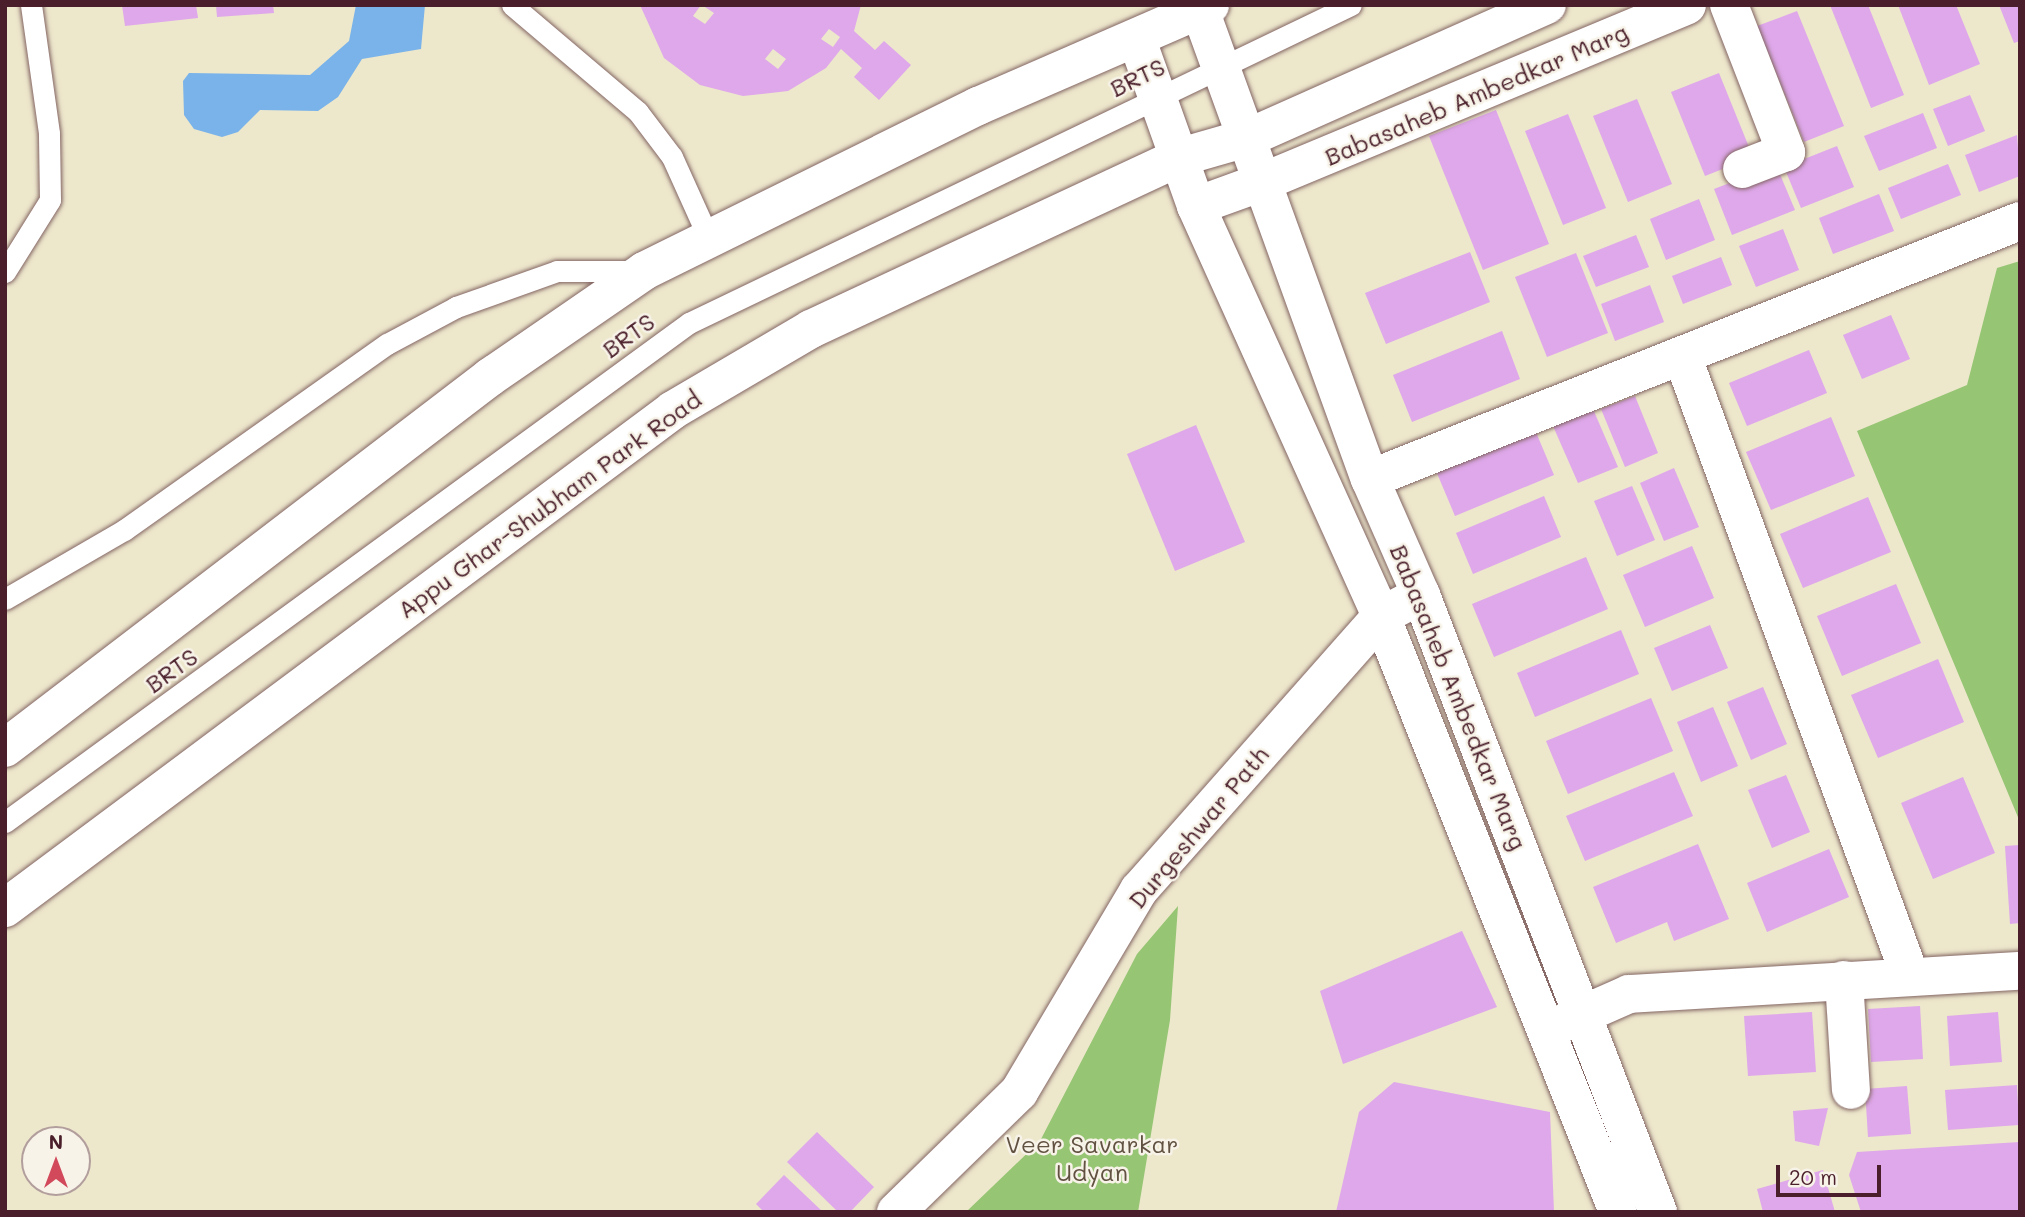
<!DOCTYPE html>
<html>
<head>
<meta charset="utf-8">
<style>
  body { margin:0 }
  #map { position:relative; width:2025px; height:1217px; overflow:hidden; background:#ede7cc; font-family:Mali,sans-serif }
  div>[style] { position:absolute }
  .green>* { inset:0; background:#96c573 }
  .water>* { inset:0; background:#79b3e9 }
  .building>* { inset:0; background:#dea8ea }
  .roads { filter:drop-shadow(0 0 2px #836563) drop-shadow(0 0 2px #836563) }
  .service>* { height:21px; margin:-10.5px; padding:0 10.5px; transform-origin:10.5px; border-radius:10.5px; background:#fff }
  .minor>* { height:38px; margin:-19px; padding:0 19px; transform-origin:19px; border-radius:19px; background:#fff }
  .primary>* { height:38px; margin:-19px; padding:0 19px; transform-origin:19px; border-radius:19px; background:#fff }
  span { translate:-50% -50%; white-space:nowrap; text-align:center; line-height:1.15; -webkit-text-stroke:5px #f7f3e8; paint-order:stroke }
  .street-label { font-size:24px; color:#4a1f2b }
  .park-label { font-size:24px; color:#615141 }
  .frame { position:absolute; inset:0; border:7px solid #4a1f2b; pointer-events:none }
  .north { position:absolute; left:21px; top:1126px; width:70px; height:70px; box-sizing:border-box; background:#f7f3e8; border:2px solid #b29e9c; border-radius:50%; rotate:0deg; font-size:19px; font-weight:700; line-height:28px; text-align:center; color:#4a1f2b }
  .north::after { content:''; display:block; margin:auto; width:24px; height:32px; background:#d1495b; clip-path:polygon(50% 0,100% 100%,50% 72%,0 100%) }
  .scale { position:absolute; left:1776px; top:1165px; width:105px; height:32px; box-sizing:border-box; border:4px solid #4a1f2b; border-top:0; padding-left:9px; font-size:21px; line-height:24px; white-space:nowrap; color:#4a1f2b; -webkit-text-stroke:5px #f7f3e8; paint-order:stroke }
</style>
</head>
<body>
<div id="map">
  <div class="green">
    <i style="clip-path:polygon(2020px 261px,2020px 822px,1857px 431px,1967px 385px,1997px 268px)"></i>
    <i style="clip-path:polygon(1178px 906px,1170px 1020px,1138px 1212px,966px 1212px,1040px 1141px,1137px 954px)"></i>
  </div>
  <div class="water">
    <i style="clip-path:polygon(356px 5px,425px 5px,421px 49px,362px 59px,338px 97px,318px 111px,260px 110px,238px 132px,222px 137px,194px 129px,184px 115px,183px 81px,189px 73px,310px 75px,349px 41px)"></i>
  </div>
  <div class="building">
    <i style="clip-path:polygon(122px 5px,196px 5px,198px 18px,125px 26px)"></i>
    <i style="clip-path:polygon(216px 5px,273px 5px,274px 13px,217px 17px)"></i>
    <i style="clip-path:polygon(evenodd,640px 5px,701px 5px,693px 16px,705px 24px,714px 13px,702px 5px,861px 5px,854px 31px,875px 50px,884px 41px,911px 65px,879px 100px,854px 77px,862px 68px,841px 49px,826px 68px,788px 91px,743px 96px,700px 85px,664px 58px,640px 5px,829px 29px,840px 37px,833px 47px,821px 39px,829px 29px,640px 5px,773px 49px,786px 59px,778px 69px,765px 59px,773px 49px)"></i>
    <i style="clip-path:polygon(1830px 5px,1868px 5px,1904px 95px,1871px 108px)"></i>
    <i style="clip-path:polygon(1898px 5px,1956px 5px,1980px 64px,1929px 85px)"></i>
    <i style="clip-path:polygon(1999px 5px,2020px 5px,2020px 41px,2014px 43px)"></i>
    <i style="clip-path:polygon(1797px 11px,1844px 126px,1804px 142px,1757px 26px)"></i>
    <i style="clip-path:polygon(1719px 73px,1753px 157px,1705px 176px,1671px 92px)"></i>
    <i style="clip-path:polygon(1970px 95px,1985px 131px,1948px 146px,1933px 109px)"></i>
    <i style="clip-path:polygon(1637px 99px,1672px 184px,1628px 202px,1593px 116px)"></i>
    <i style="clip-path:polygon(1496px 110px,1549px 244px,1483px 270px,1429px 136px)"></i>
    <i style="clip-path:polygon(1923px 113px,1937px 148px,1879px 171px,1864px 136px)"></i>
    <i style="clip-path:polygon(1568px 114px,1606px 208px,1563px 225px,1525px 131px)"></i>
    <i style="clip-path:polygon(2017px 135px,2020px 176px,1979px 192px,1965px 155px)"></i>
    <i style="clip-path:polygon(1837px 146px,1854px 187px,1801px 208px,1784px 167px)"></i>
    <i style="clip-path:polygon(1948px 164px,1961px 195px,1901px 219px,1888px 188px)"></i>
    <i style="clip-path:polygon(1776px 165px,1795px 210px,1732px 235px,1714px 189px)"></i>
    <i style="clip-path:polygon(1879px 194px,1894px 231px,1833px 254px,1819px 218px)"></i>
    <i style="clip-path:polygon(1699px 199px,1715px 240px,1666px 260px,1650px 219px)"></i>
    <i style="clip-path:polygon(1783px 229px,1799px 270px,1756px 287px,1739px 246px)"></i>
    <i style="clip-path:polygon(1636px 235px,1649px 267px,1596px 287px,1583px 256px)"></i>
    <i style="clip-path:polygon(1470px 252px,1490px 302px,1386px 344px,1365px 293px)"></i>
    <i style="clip-path:polygon(1576px 253px,1608px 333px,1547px 357px,1515px 277px)"></i>
    <i style="clip-path:polygon(1721px 257px,1732px 285px,1683px 304px,1672px 276px)"></i>
    <i style="clip-path:polygon(1650px 285px,1664px 322px,1615px 341px,1601px 304px)"></i>
    <i style="clip-path:polygon(1891px 315px,1910px 359px,1862px 379px,1843px 335px)"></i>
    <i style="clip-path:polygon(1502px 331px,1520px 379px,1412px 422px,1393px 375px)"></i>
    <i style="clip-path:polygon(1809px 350px,1827px 393px,1747px 426px,1729px 383px)"></i>
    <i style="clip-path:polygon(1635px 396px,1658px 453px,1625px 467px,1601px 409px)"></i>
    <i style="clip-path:polygon(1593px 409px,1618px 467px,1578px 483px,1553px 426px)"></i>
    <i style="clip-path:polygon(1831px 417px,1855px 476px,1771px 510px,1746px 452px)"></i>
    <i style="clip-path:polygon(1530px 418px,1554px 475px,1455px 516px,1431px 459px)"></i>
    <i style="clip-path:polygon(1196px 425px,1245px 542px,1175px 571px,1127px 454px)"></i>
    <i style="clip-path:polygon(1674px 468px,1699px 527px,1664px 541px,1640px 483px)"></i>
    <i style="clip-path:polygon(1632px 486px,1655px 540px,1617px 556px,1594px 501px)"></i>
    <i style="clip-path:polygon(1544px 496px,1561px 537px,1473px 574px,1456px 533px)"></i>
    <i style="clip-path:polygon(1868px 497px,1891px 552px,1803px 588px,1780px 534px)"></i>
    <i style="clip-path:polygon(1692px 546px,1714px 598px,1645px 627px,1623px 575px)"></i>
    <i style="clip-path:polygon(1586px 557px,1608px 609px,1494px 657px,1472px 604px)"></i>
    <i style="clip-path:polygon(1896px 584px,1921px 643px,1842px 676px,1817px 616px)"></i>
    <i style="clip-path:polygon(1710px 625px,1728px 668px,1672px 691px,1654px 648px)"></i>
    <i style="clip-path:polygon(1621px 630px,1639px 674px,1535px 717px,1517px 673px)"></i>
    <i style="clip-path:polygon(1938px 659px,1964px 722px,1878px 758px,1851px 695px)"></i>
    <i style="clip-path:polygon(1763px 687px,1787px 744px,1751px 760px,1727px 702px)"></i>
    <i style="clip-path:polygon(1651px 698px,1673px 751px,1568px 794px,1546px 741px)"></i>
    <i style="clip-path:polygon(1713px 707px,1738px 766px,1701px 782px,1677px 722px)"></i>
    <i style="clip-path:polygon(1674px 772px,1693px 816px,1585px 861px,1566px 816px)"></i>
    <i style="clip-path:polygon(1786px 775px,1810px 832px,1772px 848px,1748px 790px)"></i>
    <i style="clip-path:polygon(1963px 777px,1995px 853px,1933px 879px,1901px 803px)"></i>
    <i style="clip-path:polygon(1698px 844px,1729px 919px,1674px 941px,1667px 922px,1616px 943px,1593px 887px)"></i>
    <i style="clip-path:polygon(2020px 845px,2020px 923px,2010px 924px,2005px 846px)"></i>
    <i style="clip-path:polygon(1829px 849px,1849px 897px,1767px 932px,1747px 883px)"></i>
    <i style="clip-path:polygon(1462px 931px,1497px 1007px,1343px 1064px,1320px 991px)"></i>
    <i style="clip-path:polygon(1920px 1006px,1923px 1059px,1871px 1062px,1868px 1009px)"></i>
    <i style="clip-path:polygon(1812px 1012px,1816px 1072px,1748px 1076px,1744px 1016px)"></i>
    <i style="clip-path:polygon(1998px 1012px,2002px 1062px,1950px 1066px,1947px 1016px)"></i>
    <i style="clip-path:polygon(1394px 1082px,1550px 1112px,1554px 1212px,1336px 1212px,1359px 1112px)"></i>
    <i style="clip-path:polygon(2017px 1085px,2019px 1125px,1948px 1130px,1945px 1090px)"></i>
    <i style="clip-path:polygon(1907px 1086px,1911px 1134px,1868px 1137px,1865px 1089px)"></i>
    <i style="clip-path:polygon(1828px 1108px,1819px 1146px,1795px 1141px,1793px 1111px)"></i>
    <i style="clip-path:polygon(817px 1132px,874px 1187px,850px 1212px,838px 1212px,787px 1162px)"></i>
    <i style="clip-path:polygon(2020px 1142px,2020px 1212px,1861px 1212px,1849px 1175px,1857px 1152px)"></i>
    <i style="clip-path:polygon(1823px 1170px,1835px 1212px,1763px 1212px,1757px 1189px)"></i>
    <i style="clip-path:polygon(784px 1175px,823px 1212px,764px 1212px,756px 1204px)"></i>
  </div>
  <div class="roads">
    <div class="service">
      <i style="left:512px;top:5px;width:165px;rotate:40.3deg"></i>
      <i style="left:638px;top:112px;width:56px;rotate:52.9deg"></i>
      <i style="left:672px;top:157px;width:90px;rotate:65.7deg"></i>
      <i style="left:5px;top:272px;width:85px;rotate:-58deg"></i>
      <i style="left:50px;top:200px;width:67px;rotate:-90.9deg"></i>
      <i style="left:49px;top:133px;width:129px;rotate:-98deg"></i>
      <i style="left:5px;top:599px;width:138px;rotate:-30.1deg"></i>
      <i style="left:124px;top:530px;width:322px;rotate:-35.3deg"></i>
      <i style="left:387px;top:344px;width:78px;rotate:-28.2deg"></i>
      <i style="left:456px;top:307px;width:107px;rotate:-19.6deg"></i>
      <i style="left:557px;top:271px;width:81px"></i>
      <i style="left:5px;top:822px;width:847px;rotate:-36.11deg"></i>
      <i style="left:689px;top:323px;width:734px;rotate:-25.66deg"></i>
    </div>
    <div class="minor">
      <i style="left:1729px;top:5px;width:158px;rotate:68.8deg"></i>
      <i style="left:1786px;top:152px;width:47px;rotate:158.9deg"></i>
      <i style="left:1265px;top:181px;width:457px;rotate:-22.6deg"></i>
      <i style="left:1683px;top:358px;width:658px;rotate:69.83deg"></i>
      <i style="left:1370px;top:479px;width:699px;rotate:-21.65deg"></i>
      <i style="left:1844px;top:980px;width:110px;rotate:86.4deg"></i>
      <i style="left:1552px;top:1028px;width:84px;rotate:-23.8deg"></i>
      <i style="left:1629px;top:994px;width:392px;rotate:-3.4deg"></i>
      <i style="left:896px;top:1212px;width:172px;rotate:-44.3deg"></i>
      <i style="left:1019px;top:1092px;width:235px;rotate:-59.3deg"></i>
      <i style="left:1139px;top:890px;width:366px;rotate:-48.5deg"></i>
      <i style="left:1381px;top:616px;width:45px;rotate:-27.7deg"></i>
    </div>
    <div class="primary">
      <i style="left:1200px;top:10px;width:499px;rotate:70.1deg"></i>
      <i style="left:1370px;top:479px;width:127px;rotate:66.3deg"></i>
      <i style="left:1421px;top:595px;width:661px;rotate:68.99deg"></i>
      <i style="left:1137px;top:40px;width:176px;rotate:70.4deg"></i>
      <i style="left:1196px;top:206px;width:450px;rotate:65.7deg"></i>
      <i style="left:1381px;top:616px;width:641px;rotate:68.31deg"></i>
      <i style="left:1196px;top:206px;width:73px;rotate:-19.9deg"></i>
      <i style="left:5px;top:748px;width:611px;rotate:-37.41deg"></i>
      <i style="left:490px;top:377px;width:187px;rotate:-34.5deg"></i>
      <i style="left:644px;top:271px;width:373px;rotate:-26.3deg"></i>
      <i style="left:978px;top:106px;width:253px;rotate:-23.5deg"></i>
      <i style="left:5px;top:908px;width:833px;rotate:-36.7deg"></i>
      <i style="left:673px;top:410px;width:160px;rotate:-30.4deg"></i>
      <i style="left:811px;top:329px;width:404px;rotate:-25deg"></i>
      <i style="left:1177px;top:158px;width:76px;rotate:-16deg"></i>
      <i style="left:1250px;top:137px;width:325px;rotate:-24deg"></i>
    </div>
  </div>
  <div class="street-label">
    <span style="left:1137px;top:77px;rotate:-26deg">BRTS</span>
    <span style="left:1476px;top:94px;rotate:-23deg">Babasaheb Ambedkar Marg</span>
    <span style="left:628px;top:335px;rotate:-36deg">BRTS</span>
    <span style="left:549px;top:504px;rotate:-36deg">Appu Ghar-Shubham Park Road</span>
    <span style="left:171px;top:670px;rotate:-36deg">BRTS</span>
    <span style="left:1459px;top:697px;rotate:68deg">Babasaheb Ambedkar Marg</span>
    <span style="left:1198px;top:827px;rotate:-50deg">Durgeshwar Path</span>
  </div>
  <div class="park-label">
    <span style="left:1092px;top:1158px">Veer Savarkar<br>Udyan</span>
  </div>
  <div class="frame"></div>
  <div class="north">N</div>
  <div class="scale">20 m</div>
</div>
</body>
</html>
